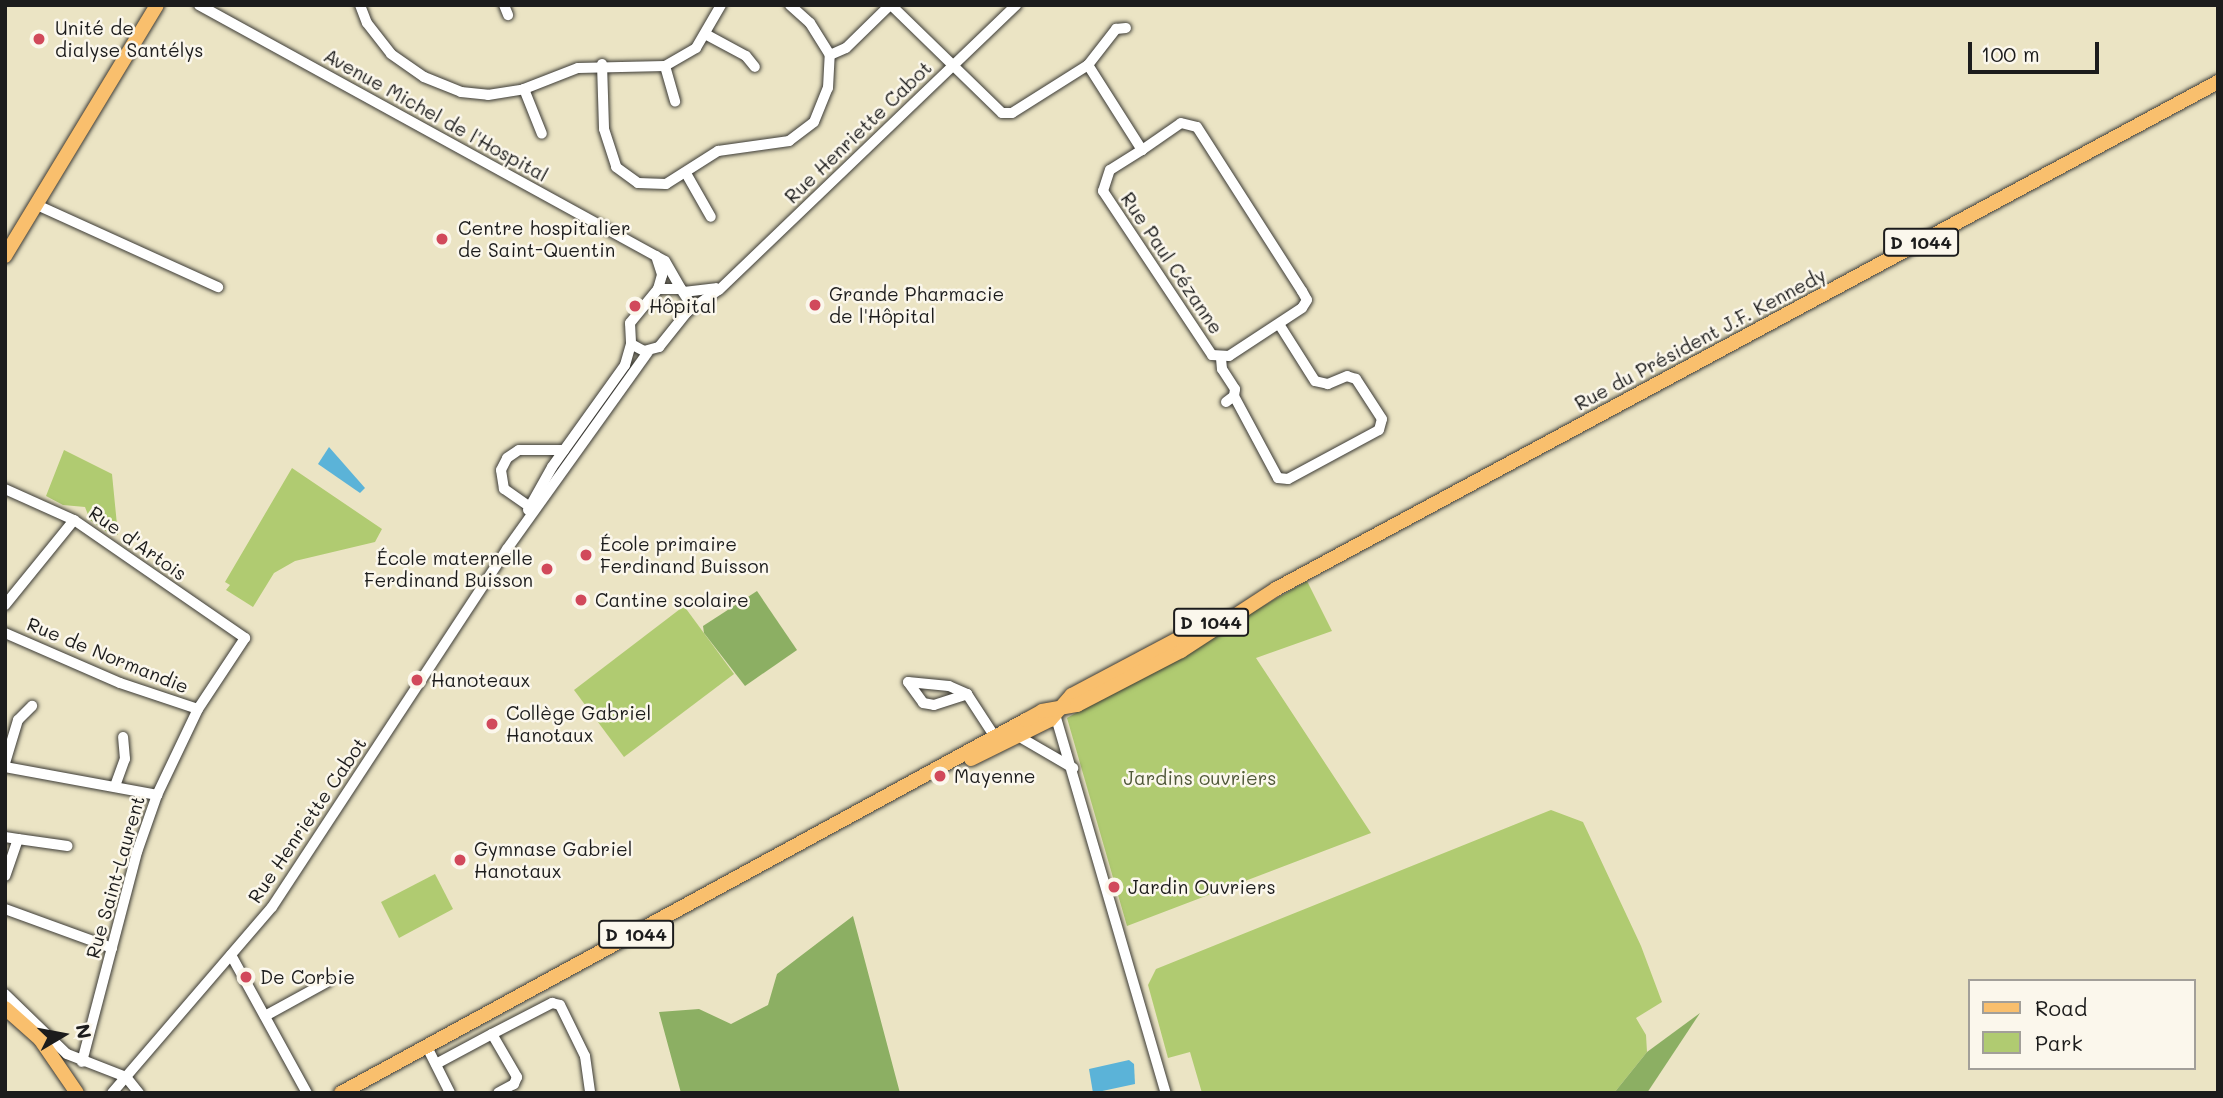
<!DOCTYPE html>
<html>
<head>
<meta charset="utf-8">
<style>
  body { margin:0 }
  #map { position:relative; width:2223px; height:1098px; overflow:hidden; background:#ebe4c4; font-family:Mali,sans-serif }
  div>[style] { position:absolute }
  .green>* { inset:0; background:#b0cb71 }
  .forest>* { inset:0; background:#8caf63 }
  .water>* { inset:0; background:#5bb3d8 }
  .roads { filter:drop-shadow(0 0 2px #3b3a35) drop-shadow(0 0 2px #3b3a35) }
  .minor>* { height:10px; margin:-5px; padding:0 5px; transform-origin:5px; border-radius:5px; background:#fff }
  .major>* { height:14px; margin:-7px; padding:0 7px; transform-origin:7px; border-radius:7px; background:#f9bf6d }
  .dots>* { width:19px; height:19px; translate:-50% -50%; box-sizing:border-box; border:4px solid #fbf7ec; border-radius:50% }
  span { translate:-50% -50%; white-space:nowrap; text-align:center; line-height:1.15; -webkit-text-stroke:5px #fbf7ec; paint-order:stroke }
  .shield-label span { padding:2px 5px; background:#fbf7ec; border:2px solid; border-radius:5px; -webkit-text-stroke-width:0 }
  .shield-label { font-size:18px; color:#1c1c1c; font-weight:700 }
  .poi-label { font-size:19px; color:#1c1c1c }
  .left { translate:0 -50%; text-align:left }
  .right { translate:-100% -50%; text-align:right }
  .street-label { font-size:19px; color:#1c1c1c }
  .park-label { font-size:19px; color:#50593a }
  .frame { position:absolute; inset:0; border:7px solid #1c1c1c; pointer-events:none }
  .legend { position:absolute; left:1968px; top:979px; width:228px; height:91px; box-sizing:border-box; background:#fbf7ec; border:2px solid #a29f99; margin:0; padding:9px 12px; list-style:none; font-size:21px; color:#1c1c1c }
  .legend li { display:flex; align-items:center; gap:14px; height:35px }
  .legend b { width:35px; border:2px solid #a29f99 }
  .north { position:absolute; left:28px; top:1000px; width:70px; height:70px; -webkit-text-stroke:5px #fbf7ec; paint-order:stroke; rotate:80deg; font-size:19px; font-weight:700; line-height:28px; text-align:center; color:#1c1c1c }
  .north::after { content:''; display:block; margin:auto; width:24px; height:32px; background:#1c1c1c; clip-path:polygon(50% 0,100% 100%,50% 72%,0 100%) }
  .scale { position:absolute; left:1968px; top:42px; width:131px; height:32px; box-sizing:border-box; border:4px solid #1c1c1c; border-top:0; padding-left:9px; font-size:21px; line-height:24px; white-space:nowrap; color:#1c1c1c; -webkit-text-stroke:5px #fbf7ec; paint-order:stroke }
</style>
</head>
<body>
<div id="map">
  <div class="green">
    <i style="clip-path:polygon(64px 450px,112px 474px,118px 535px,111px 535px,90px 520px,85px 507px,63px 505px,46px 496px)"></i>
    <i style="clip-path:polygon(292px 468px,382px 529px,375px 542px,295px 561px,274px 573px,253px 607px,226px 590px,230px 585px,225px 582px)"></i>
    <i style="clip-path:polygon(1307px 581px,1332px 631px,1256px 658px,1371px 833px,1127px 926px,1067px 718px)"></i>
    <i style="clip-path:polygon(684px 606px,734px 674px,624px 757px,574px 690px)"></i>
    <i style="clip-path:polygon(1551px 810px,1583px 822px,1641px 946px,1662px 1002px,1636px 1018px,1646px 1035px,1647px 1052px,1614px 1093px,1202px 1093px,1190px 1052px,1168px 1058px,1148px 985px,1156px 969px)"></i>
    <i style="clip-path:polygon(435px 874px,453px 909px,399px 938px,381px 902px)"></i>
  </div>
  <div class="forest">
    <i style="clip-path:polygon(757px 591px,797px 650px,745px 686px,704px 633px,703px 626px)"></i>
    <i style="clip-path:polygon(853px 916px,900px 1093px,681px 1093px,659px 1012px,699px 1009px,731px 1024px,768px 1005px,777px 974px)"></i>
    <i style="clip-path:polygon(1700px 1013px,1647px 1093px,1614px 1093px,1647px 1052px)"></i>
  </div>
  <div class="water">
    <i style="clip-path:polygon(329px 447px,365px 488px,360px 493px,318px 464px)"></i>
    <i style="clip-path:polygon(1129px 1060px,1134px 1064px,1135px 1084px,1093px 1093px,1089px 1069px)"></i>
  </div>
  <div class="roads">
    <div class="minor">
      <i style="left:199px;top:5px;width:521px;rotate:28.78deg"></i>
      <i style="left:656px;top:256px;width:10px;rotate:29deg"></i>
      <i style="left:665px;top:261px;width:32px;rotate:60deg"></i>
      <i style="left:360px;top:5px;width:19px;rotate:69deg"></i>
      <i style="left:367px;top:23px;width:39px;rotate:52deg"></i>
      <i style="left:391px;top:54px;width:40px;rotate:34.9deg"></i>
      <i style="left:424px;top:77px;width:40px;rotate:22deg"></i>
      <i style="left:461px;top:92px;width:27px;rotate:6deg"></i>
      <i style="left:488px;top:95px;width:36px;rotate:-9deg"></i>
      <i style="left:524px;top:89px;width:58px;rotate:-21.3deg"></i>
      <i style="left:578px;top:68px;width:87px;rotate:-1.3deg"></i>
      <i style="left:665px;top:66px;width:36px;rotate:-30deg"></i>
      <i style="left:696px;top:48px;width:50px;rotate:-59.8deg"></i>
      <i style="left:504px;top:5px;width:11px;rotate:68deg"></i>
      <i style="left:891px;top:5px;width:155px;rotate:44.2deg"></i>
      <i style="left:1002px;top:113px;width:10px"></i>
      <i style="left:1012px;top:113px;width:90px;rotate:-32.3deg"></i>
      <i style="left:1088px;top:65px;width:101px;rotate:57.6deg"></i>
      <i style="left:1142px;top:150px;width:47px;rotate:-34.7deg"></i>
      <i style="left:1181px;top:123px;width:16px;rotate:14deg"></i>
      <i style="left:1197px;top:127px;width:195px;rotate:57.4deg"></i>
      <i style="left:1302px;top:291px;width:10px;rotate:61deg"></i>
      <i style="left:1307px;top:300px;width:9px;rotate:122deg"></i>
      <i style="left:1302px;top:308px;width:87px;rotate:146.7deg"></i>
      <i style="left:1229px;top:356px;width:17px;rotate:-177deg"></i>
      <i style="left:1212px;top:355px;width:197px;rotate:-123.6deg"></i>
      <i style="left:1103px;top:191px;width:22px;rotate:-72deg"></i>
      <i style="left:1110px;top:170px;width:38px;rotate:-32deg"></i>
      <i style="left:707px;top:35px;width:44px;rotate:28.3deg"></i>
      <i style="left:746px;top:56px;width:14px;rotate:51deg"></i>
      <i style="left:830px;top:55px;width:17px;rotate:-24deg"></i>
      <i style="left:846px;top:48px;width:62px;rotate:-44.3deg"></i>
      <i style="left:602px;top:64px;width:65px;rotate:88.2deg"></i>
      <i style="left:604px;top:129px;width:40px;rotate:72deg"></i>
      <i style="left:616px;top:167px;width:27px;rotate:36deg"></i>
      <i style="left:638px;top:183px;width:28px;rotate:2deg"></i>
      <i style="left:666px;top:184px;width:62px;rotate:-32.4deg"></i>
      <i style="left:718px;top:151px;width:72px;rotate:-8deg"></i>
      <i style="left:789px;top:141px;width:31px;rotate:-37deg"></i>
      <i style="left:814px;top:122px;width:37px;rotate:-68deg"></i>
      <i style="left:828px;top:88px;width:33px;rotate:-87deg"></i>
      <i style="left:830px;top:55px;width:38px;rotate:-122deg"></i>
      <i style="left:810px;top:23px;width:27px;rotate:-138deg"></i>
      <i style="left:1088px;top:65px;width:46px;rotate:-52.1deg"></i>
      <i style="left:1116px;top:29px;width:10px;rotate:-6deg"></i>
      <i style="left:665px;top:66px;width:37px;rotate:74deg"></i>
      <i style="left:524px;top:89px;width:48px;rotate:68.2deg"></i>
      <i style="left:687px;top:175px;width:48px;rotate:60.3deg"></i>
      <i style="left:37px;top:205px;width:199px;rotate:24.4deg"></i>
      <i style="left:656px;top:256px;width:20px;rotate:72deg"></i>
      <i style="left:662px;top:275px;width:15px;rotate:106deg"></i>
      <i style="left:684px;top:292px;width:32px;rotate:-7deg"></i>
      <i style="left:687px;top:312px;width:9px;rotate:-72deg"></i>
      <i style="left:690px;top:303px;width:17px;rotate:-123deg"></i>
      <i style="left:681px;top:289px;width:23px;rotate:180deg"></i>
      <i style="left:658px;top:289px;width:44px;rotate:129.5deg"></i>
      <i style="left:630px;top:323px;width:21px;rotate:87deg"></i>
      <i style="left:631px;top:344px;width:15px;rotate:28deg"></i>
      <i style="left:644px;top:351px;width:16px;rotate:-15deg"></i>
      <i style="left:659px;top:347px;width:45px;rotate:-51.3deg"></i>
      <i style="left:687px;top:312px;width:39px;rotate:-35deg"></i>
      <i style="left:719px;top:290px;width:412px;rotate:-43.8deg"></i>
      <i style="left:1221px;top:358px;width:11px;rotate:85deg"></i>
      <i style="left:1222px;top:369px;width:24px;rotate:57deg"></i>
      <i style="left:1235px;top:389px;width:7px;rotate:98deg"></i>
      <i style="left:1234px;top:396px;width:10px;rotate:143deg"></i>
      <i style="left:1234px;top:396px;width:93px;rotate:61.8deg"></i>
      <i style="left:1278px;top:478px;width:10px;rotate:6deg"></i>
      <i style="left:1288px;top:479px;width:103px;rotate:-28.3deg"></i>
      <i style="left:1379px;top:430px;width:11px;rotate:-75deg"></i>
      <i style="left:1382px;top:419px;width:48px;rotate:-123deg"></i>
      <i style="left:1356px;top:379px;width:9px;rotate:-162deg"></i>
      <i style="left:1347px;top:376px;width:21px;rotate:157deg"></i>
      <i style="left:1328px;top:384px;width:13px;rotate:-167deg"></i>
      <i style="left:1315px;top:381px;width:67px;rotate:-122.3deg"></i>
      <i style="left:5px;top:489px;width:76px;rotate:24.2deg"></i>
      <i style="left:74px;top:520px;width:208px;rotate:34.6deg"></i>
      <i style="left:245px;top:638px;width:85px;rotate:123.5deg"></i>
      <i style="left:198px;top:709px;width:95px;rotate:115.5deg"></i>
      <i style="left:157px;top:795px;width:60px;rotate:109.3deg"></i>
      <i style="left:137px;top:852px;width:217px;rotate:104.7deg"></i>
      <i style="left:530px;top:507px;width:32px;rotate:-145deg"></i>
      <i style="left:504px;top:489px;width:19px;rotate:-99deg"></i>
      <i style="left:501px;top:470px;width:13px;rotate:-63deg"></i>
      <i style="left:507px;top:458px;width:14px;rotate:-34deg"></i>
      <i style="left:519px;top:450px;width:45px"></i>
      <i style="left:528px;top:510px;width:49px;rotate:-60.8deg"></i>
      <i style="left:552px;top:467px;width:125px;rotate:-54.4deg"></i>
      <i style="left:625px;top:365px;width:22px;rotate:-74deg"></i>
      <i style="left:5px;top:605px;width:109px;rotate:-50.9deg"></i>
      <i style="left:5px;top:633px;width:125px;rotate:23.5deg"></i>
      <i style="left:120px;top:683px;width:82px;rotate:18.4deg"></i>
      <i style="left:908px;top:682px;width:41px;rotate:5.6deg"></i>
      <i style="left:949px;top:686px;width:20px;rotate:24deg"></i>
      <i style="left:967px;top:694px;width:59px;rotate:56.9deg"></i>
      <i style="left:908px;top:682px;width:26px;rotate:54deg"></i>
      <i style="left:923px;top:703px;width:11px;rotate:10deg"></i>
      <i style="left:934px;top:705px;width:35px;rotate:-18deg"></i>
      <i style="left:1054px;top:711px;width:398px;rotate:73.7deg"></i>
      <i style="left:1018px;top:736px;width:64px;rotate:30.2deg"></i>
      <i style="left:5px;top:763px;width:45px;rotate:-73.2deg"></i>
      <i style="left:18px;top:720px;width:20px;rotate:-45deg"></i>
      <i style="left:5px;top:767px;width:155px;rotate:10.4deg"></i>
      <i style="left:115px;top:786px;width:29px;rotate:-70deg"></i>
      <i style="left:125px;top:759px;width:22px;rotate:-95deg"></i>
      <i style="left:5px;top:837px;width:13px;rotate:9deg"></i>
      <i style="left:18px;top:839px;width:39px;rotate:109deg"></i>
      <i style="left:18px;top:839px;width:50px;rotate:8deg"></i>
      <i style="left:5px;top:909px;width:114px;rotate:20deg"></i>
      <i style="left:231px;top:955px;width:158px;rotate:61.2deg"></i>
      <i style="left:5px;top:994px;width:86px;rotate:44.1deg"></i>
      <i style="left:67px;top:1054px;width:63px;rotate:21.3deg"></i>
      <i style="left:126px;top:1077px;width:21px;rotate:51deg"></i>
      <i style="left:265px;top:1016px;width:71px;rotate:-28.7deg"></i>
      <i style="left:492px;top:1034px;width:68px;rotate:-27.3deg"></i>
      <i style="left:552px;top:1003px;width:8px;rotate:14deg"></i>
      <i style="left:560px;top:1005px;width:57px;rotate:63.9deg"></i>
      <i style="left:585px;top:1056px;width:37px;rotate:82deg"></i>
      <i style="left:427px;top:1047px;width:51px;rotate:63.4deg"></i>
      <i style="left:436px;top:1064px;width:64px;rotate:-28.2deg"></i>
      <i style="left:492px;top:1034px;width:50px;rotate:59.8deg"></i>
      <i style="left:517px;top:1077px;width:8px;rotate:113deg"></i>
      <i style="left:514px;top:1084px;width:18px;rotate:151deg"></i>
      <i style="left:112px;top:1093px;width:245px;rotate:-49.3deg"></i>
      <i style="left:272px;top:907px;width:428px;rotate:-56.7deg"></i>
      <i style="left:507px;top:549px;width:242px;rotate:-54.4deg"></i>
    </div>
    <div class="major">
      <i style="left:5px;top:256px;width:293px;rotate:-58.8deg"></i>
      <i style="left:971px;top:759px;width:88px;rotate:-26.3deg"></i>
      <i style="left:1050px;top:720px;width:33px;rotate:-49deg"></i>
      <i style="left:1072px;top:695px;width:158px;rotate:-27.9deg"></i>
      <i style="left:5px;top:1008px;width:47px;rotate:41.5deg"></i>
      <i style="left:40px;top:1039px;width:65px;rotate:55.6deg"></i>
      <i style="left:341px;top:1093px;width:780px;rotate:-28.57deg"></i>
      <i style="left:1026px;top:720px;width:18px;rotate:-29deg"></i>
      <i style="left:1042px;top:711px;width:36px;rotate:-10deg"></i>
      <i style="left:1077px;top:705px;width:117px;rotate:-27.4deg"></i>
      <i style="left:1181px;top:651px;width:113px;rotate:-33.1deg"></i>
      <i style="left:1276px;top:589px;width:1070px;rotate:-28.29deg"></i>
    </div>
  </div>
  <div class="dots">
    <i style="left:39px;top:39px;background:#d1495b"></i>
    <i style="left:442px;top:239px;background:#d1495b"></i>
    <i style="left:815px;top:305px;background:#d1495b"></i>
    <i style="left:635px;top:306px;background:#d1495b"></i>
    <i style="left:586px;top:555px;background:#d1495b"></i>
    <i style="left:547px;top:569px;background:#d1495b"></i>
    <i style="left:581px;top:600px;background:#d1495b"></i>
    <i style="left:417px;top:680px;background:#d1495b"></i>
    <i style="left:492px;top:724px;background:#d1495b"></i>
    <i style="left:940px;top:776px;background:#d1495b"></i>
    <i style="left:460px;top:860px;background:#d1495b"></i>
    <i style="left:1114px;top:887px;background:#d1495b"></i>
    <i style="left:246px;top:977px;background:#d1495b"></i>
  </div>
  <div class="shield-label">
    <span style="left:1921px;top:242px">D 1044</span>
    <span style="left:1211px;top:622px">D 1044</span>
    <span style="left:636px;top:934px">D 1044</span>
  </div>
  <div class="poi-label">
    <span class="left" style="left:55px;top:39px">Unité de<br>dialyse Santélys</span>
    <span class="left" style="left:458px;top:239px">Centre hospitalier<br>de Saint-Quentin</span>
    <span class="left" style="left:829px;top:305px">Grande Pharmacie<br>de l'Hôpital</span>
    <span class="left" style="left:649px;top:306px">Hôpital</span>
    <span class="left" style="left:600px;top:555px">École primaire<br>Ferdinand Buisson</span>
    <span class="right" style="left:533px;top:569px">École maternelle<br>Ferdinand Buisson</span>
    <span class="left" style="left:595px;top:600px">Cantine scolaire</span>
    <span class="left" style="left:431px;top:680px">Hanoteaux</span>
    <span class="left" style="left:506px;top:724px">Collège Gabriel<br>Hanotaux</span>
    <span class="left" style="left:954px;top:776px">Mayenne</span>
    <span class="left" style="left:474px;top:860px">Gymnase Gabriel<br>Hanotaux</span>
    <span class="left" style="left:1128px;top:887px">Jardin Ouvriers</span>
    <span class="left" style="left:260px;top:977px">De Corbie</span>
  </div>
  <div class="street-label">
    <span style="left:436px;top:115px;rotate:29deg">Avenue Michel de l'Hospital</span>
    <span style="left:858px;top:132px;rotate:-44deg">Rue Henriette Cabot</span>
    <span style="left:1172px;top:263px;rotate:56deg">Rue Paul Cézanne</span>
    <span style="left:1700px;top:339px;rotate:-28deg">Rue du Président J.F. Kennedy</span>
    <span style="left:138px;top:543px;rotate:35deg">Rue d'Artois</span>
    <span style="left:108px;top:655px;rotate:22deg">Rue de Normandie</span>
    <span style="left:307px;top:820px;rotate:-56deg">Rue Henriette Cabot</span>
    <span style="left:115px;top:877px;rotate:-74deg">Rue Saint-Laurent</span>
  </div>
  <div class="park-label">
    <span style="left:1200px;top:778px">Jardins ouvriers</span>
  </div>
  <div class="frame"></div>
  <ul class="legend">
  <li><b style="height:9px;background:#f9bf6d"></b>Road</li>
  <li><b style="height:19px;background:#b0cb71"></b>Park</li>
  </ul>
  <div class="north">N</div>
  <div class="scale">100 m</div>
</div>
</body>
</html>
